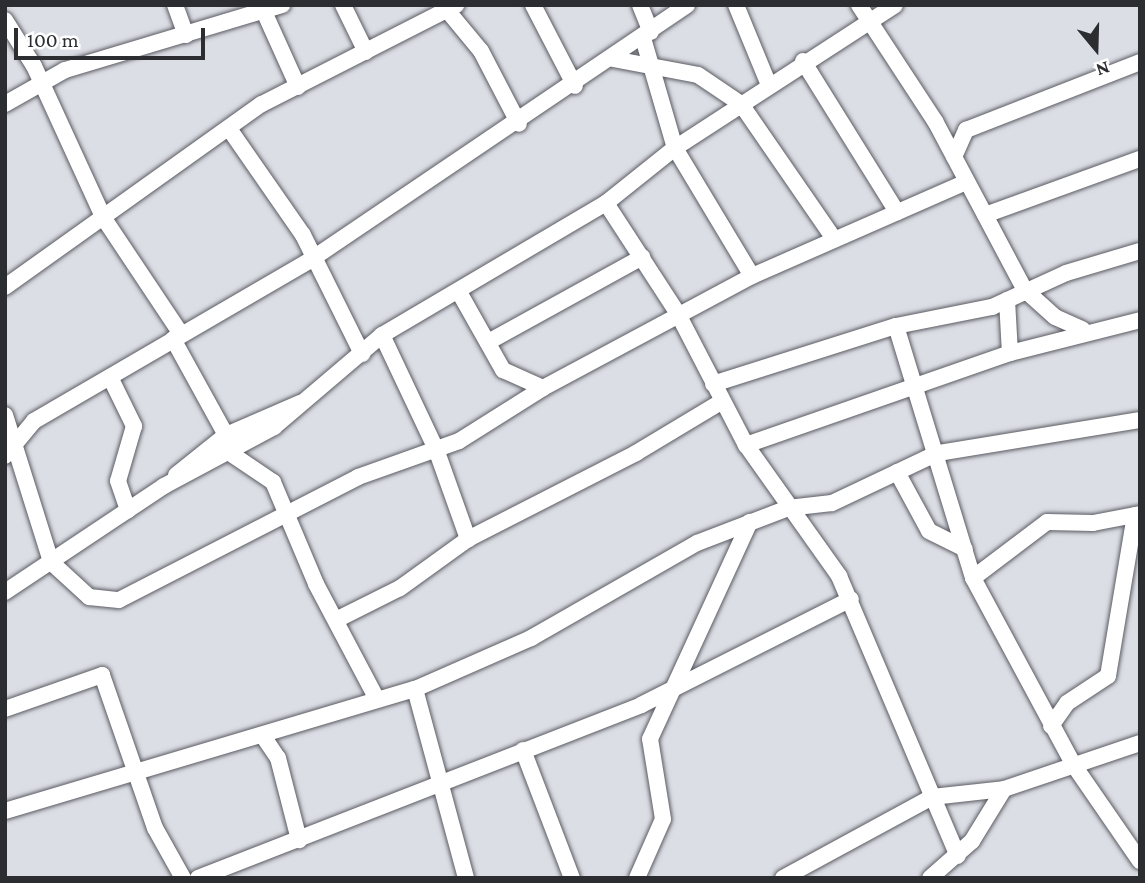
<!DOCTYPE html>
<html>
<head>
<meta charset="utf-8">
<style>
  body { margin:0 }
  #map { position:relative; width:1145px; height:883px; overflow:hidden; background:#dcdee5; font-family:"Crimson Pro",serif }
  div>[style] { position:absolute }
  .roads { filter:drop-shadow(0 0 2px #5a5b62) drop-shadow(0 0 2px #5a5b62) }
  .minor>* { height:16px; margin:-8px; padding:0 8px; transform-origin:8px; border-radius:8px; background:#fff }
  span { translate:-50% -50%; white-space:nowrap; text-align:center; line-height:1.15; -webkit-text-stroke:7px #fff; paint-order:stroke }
  .frame { position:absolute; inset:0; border:7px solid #2c2d30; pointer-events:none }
  .north { position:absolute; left:1061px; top:14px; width:70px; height:70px; -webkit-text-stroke:5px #fff; paint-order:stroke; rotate:161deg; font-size:19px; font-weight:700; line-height:28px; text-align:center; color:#2c2d30 }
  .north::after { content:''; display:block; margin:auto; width:24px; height:32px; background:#2c2d30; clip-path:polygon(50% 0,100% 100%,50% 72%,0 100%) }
  .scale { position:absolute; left:14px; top:28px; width:191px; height:32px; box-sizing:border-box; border:4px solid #2c2d30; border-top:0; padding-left:9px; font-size:21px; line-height:24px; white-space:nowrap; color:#2c2d30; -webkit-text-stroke:5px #fff; paint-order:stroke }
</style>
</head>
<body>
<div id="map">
  <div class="roads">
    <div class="minor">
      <i style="left:175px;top:5px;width:32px;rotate:70deg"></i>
      <i style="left:261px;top:5px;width:90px;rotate:65.7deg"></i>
      <i style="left:343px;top:5px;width:52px;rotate:63.9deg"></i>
      <i style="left:533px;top:5px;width:91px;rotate:62.6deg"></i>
      <i style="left:640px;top:5px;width:29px;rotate:68deg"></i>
      <i style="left:736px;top:5px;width:87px;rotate:67.6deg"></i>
      <i style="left:859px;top:5px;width:139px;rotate:56.8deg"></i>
      <i style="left:935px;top:121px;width:191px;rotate:62deg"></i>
      <i style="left:1025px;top:290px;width:40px;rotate:42deg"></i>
      <i style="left:1055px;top:317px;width:30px;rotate:24deg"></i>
      <i style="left:447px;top:10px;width:53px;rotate:50.3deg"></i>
      <i style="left:481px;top:51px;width:82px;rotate:62.5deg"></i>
      <i style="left:5px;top:20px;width:54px;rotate:57.8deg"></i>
      <i style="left:34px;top:66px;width:166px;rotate:65.4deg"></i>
      <i style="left:103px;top:217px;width:141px;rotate:56.3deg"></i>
      <i style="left:643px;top:38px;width:115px;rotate:73.8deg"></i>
      <i style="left:675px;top:148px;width:149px;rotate:59deg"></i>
      <i style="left:613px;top:59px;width:86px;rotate:10.7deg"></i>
      <i style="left:698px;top:75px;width:52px;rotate:34deg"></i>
      <i style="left:741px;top:104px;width:164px;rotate:55.4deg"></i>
      <i style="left:803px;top:61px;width:178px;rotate:58.1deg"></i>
      <i style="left:5px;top:104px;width:69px;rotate:-29.5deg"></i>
      <i style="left:65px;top:70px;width:227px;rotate:-16.7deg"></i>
      <i style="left:230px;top:130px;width:128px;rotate:55.2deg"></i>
      <i style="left:303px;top:235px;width:133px;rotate:63.6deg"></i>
      <i style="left:954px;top:157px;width:30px;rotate:-66deg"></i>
      <i style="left:966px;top:130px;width:187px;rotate:-21.3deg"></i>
      <i style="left:606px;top:203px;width:132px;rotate:57deg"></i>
      <i style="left:678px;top:314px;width:148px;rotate:62.6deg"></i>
      <i style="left:746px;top:445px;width:161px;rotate:54.6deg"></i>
      <i style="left:839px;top:576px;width:304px;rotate:67deg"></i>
      <i style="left:985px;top:215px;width:165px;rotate:-19.9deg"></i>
      <i style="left:5px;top:287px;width:315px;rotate:-35.5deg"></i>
      <i style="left:262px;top:104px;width:218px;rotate:-27deg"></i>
      <i style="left:459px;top:292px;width:90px;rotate:60.6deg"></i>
      <i style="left:503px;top:370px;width:44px;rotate:24.2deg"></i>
      <i style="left:1007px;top:300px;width:53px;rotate:86.8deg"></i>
      <i style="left:896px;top:326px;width:264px;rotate:73deg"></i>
      <i style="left:973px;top:578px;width:211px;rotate:61.7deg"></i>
      <i style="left:1073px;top:764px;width:118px;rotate:55.4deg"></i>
      <i style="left:382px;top:335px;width:126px;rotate:64.7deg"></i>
      <i style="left:436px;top:449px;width:96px;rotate:70.4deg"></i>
      <i style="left:173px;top:339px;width:110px;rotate:61.1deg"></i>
      <i style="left:490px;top:341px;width:174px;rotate:-28.9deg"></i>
      <i style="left:110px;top:377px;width:55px;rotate:63.9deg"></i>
      <i style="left:134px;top:426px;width:57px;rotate:106.2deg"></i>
      <i style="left:118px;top:481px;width:31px;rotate:71deg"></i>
      <i style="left:713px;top:384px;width:192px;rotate:-17.6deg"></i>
      <i style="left:896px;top:326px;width:98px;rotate:-11.2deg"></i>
      <i style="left:992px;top:307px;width:81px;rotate:-24.7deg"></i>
      <i style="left:1066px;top:273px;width:77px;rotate:-16.6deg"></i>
      <i style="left:5px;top:415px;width:154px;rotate:72.6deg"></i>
      <i style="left:51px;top:562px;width:52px;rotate:42.6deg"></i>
      <i style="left:89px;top:597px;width:30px;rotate:6deg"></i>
      <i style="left:119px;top:600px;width:269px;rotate:-27.2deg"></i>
      <i style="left:358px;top:477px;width:107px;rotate:-19.6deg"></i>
      <i style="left:459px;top:441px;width:99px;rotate:-32.2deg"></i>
      <i style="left:543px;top:388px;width:237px;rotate:-28.2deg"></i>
      <i style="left:752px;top:276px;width:234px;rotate:-23.7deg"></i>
      <i style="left:746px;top:445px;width:280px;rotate:-19.2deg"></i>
      <i style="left:1010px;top:353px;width:134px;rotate:-14.2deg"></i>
      <i style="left:230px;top:453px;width:52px;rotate:34deg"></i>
      <i style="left:273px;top:482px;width:111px;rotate:67.1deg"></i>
      <i style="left:316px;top:584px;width:130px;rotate:62.1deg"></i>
      <i style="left:5px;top:456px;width:45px;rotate:-50.4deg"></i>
      <i style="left:34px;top:421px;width:322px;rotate:-30.2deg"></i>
      <i style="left:312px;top:259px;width:453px;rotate:-34.1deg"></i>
      <i style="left:897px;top:472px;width:67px;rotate:61.5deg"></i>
      <i style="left:929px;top:531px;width:40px;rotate:26.6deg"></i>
      <i style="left:176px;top:475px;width:64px;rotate:-38.7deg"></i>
      <i style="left:226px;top:435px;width:81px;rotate:-23.4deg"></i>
      <i style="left:973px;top:578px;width:93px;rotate:-37.1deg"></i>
      <i style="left:1047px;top:522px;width:46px;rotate:1.2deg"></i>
      <i style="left:1093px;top:523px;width:48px;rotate:-10.8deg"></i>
      <i style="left:5px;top:592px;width:191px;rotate:-33.7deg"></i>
      <i style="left:164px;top:486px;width:125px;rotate:-28.2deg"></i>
      <i style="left:274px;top:427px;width:142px;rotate:-40.4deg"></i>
      <i style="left:382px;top:335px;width:260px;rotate:-30.5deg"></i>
      <i style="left:606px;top:203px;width:88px;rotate:-38.6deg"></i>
      <i style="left:675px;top:148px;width:262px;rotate:-33deg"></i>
      <i style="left:338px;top:619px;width:69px;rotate:-26.6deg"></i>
      <i style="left:400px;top:588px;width:84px;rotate:-35.8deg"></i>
      <i style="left:468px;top:539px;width:189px;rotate:-27.1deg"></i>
      <i style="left:636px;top:453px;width:99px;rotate:-31deg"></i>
      <i style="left:415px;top:689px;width:196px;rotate:74.9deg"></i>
      <i style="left:5px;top:709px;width:103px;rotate:-19.3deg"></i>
      <i style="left:102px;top:675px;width:162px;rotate:70.9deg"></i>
      <i style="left:155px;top:828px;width:57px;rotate:60.8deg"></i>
      <i style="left:1051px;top:726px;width:28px;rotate:-55deg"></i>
      <i style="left:1067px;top:703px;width:49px;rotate:-33.4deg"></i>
      <i style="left:1108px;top:676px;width:163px;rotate:-80.5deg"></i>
      <i style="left:263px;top:736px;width:27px;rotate:56deg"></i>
      <i style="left:278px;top:758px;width:85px;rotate:75.6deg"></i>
      <i style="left:523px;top:750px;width:137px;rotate:69.1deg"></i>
      <i style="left:5px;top:811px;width:428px;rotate:-16.6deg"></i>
      <i style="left:415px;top:689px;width:127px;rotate:-23.7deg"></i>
      <i style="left:531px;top:638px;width:191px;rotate:-29.8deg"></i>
      <i style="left:697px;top:543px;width:97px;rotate:-21deg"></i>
      <i style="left:788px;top:508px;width:44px;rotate:-6.5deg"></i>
      <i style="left:832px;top:503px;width:117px;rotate:-25.3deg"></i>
      <i style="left:938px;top:453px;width:205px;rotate:-9.3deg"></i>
      <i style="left:198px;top:878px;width:476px;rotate:-21.3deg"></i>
      <i style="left:641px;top:705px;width:235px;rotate:-26.8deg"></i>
      <i style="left:637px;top:878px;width:64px;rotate:-66.2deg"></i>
      <i style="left:663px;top:819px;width:81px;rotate:-99.2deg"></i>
      <i style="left:650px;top:739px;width:239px;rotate:-65.3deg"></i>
      <i style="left:783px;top:878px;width:170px;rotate:-28.5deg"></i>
      <i style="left:932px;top:797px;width:72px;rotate:-6.3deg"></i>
      <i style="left:1004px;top:789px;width:144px;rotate:-18.7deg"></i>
      <i style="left:930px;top:878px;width:56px;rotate:-41.4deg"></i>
      <i style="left:972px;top:841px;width:61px;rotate:-58.4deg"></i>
    </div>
  </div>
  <div class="frame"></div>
  <div class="north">N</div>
  <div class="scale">100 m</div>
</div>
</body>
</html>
